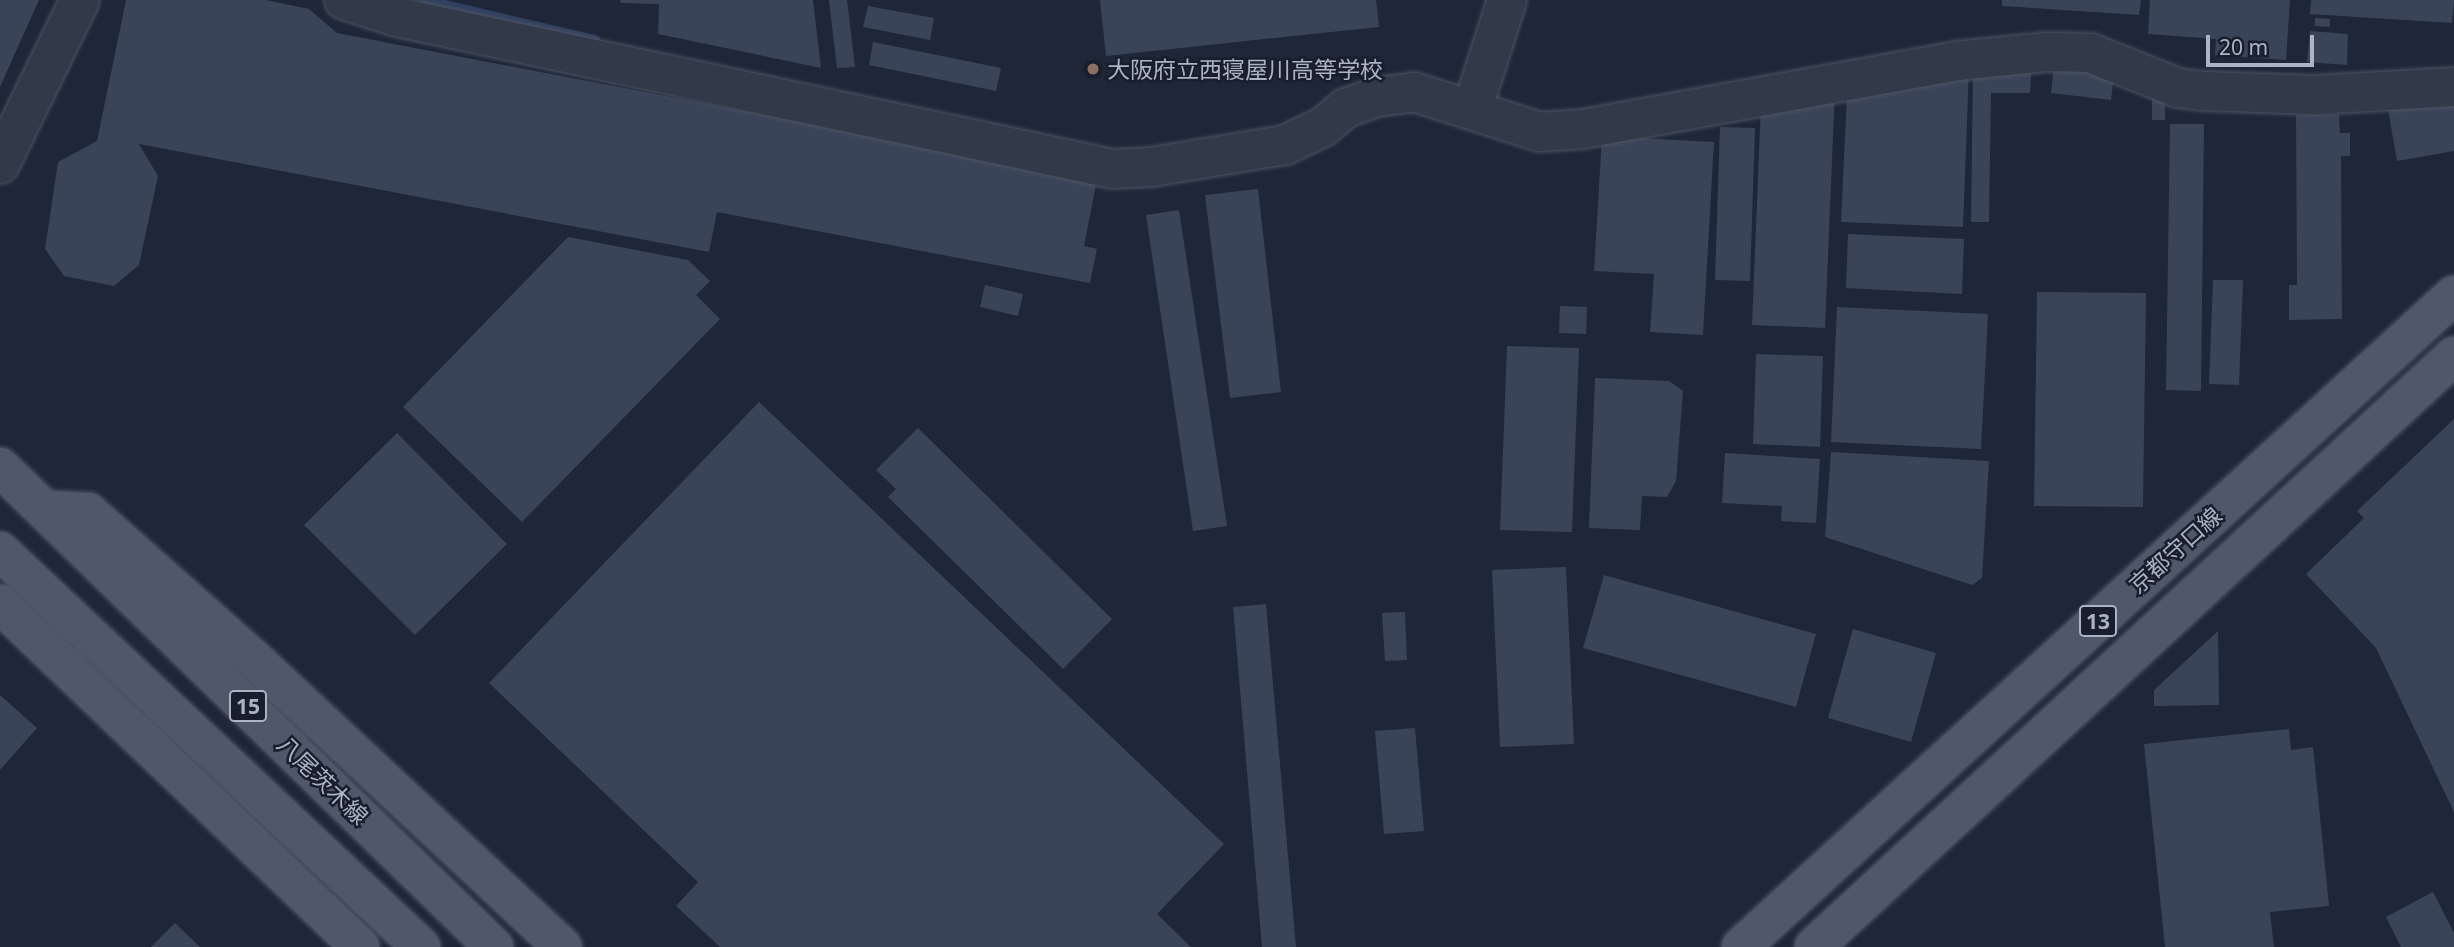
<!DOCTYPE html>
<html>
<head>
<meta charset="utf-8">
<style>
  body { margin:0 }
  #map { position:relative; width:2454px; height:947px; overflow:hidden; background:#1e2638; font-family:"Noto Sans","Noto Sans JP",sans-serif }
  div>[style] { position:absolute }
  .stream>* { height:10px; margin:-5px; padding:0 5px; transform-origin:5px; border-radius:5px; background:#304060 }
  .building>* { inset:0; background:#3a4458 }
  .roads { filter:drop-shadow(0 0 2px #4d5363) drop-shadow(0 0 2px #4d5363) }
  .street>* { height:38px; margin:-19px; padding:0 19px; transform-origin:19px; border-radius:19px; background:#323948 }
  .primary>* { height:38px; margin:-19px; padding:0 19px; transform-origin:19px; border-radius:19px; background:#505769 }
  .dots>* { width:19px; height:19px; translate:-50% -50%; box-sizing:border-box; border:4px solid #181e2d; border-radius:50% }
  span { translate:-50% -50%; white-space:nowrap; text-align:center; line-height:1.15; -webkit-text-stroke:5px #181e2d; paint-order:stroke }
  .shield-label span { padding:2px 5px; background:#181e2d; border:2px solid; border-radius:5px; -webkit-text-stroke-width:0 }
  .shield-label { font-size:21px; color:#acb3c5; font-weight:700 }
  .poi-label { font-size:23px; color:#acb3c5 }
  .left { translate:0 -50%; text-align:left }
  .street-label { font-size:23px; color:#acb3c5 }
  .scale { position:absolute; left:2206px; top:35px; width:108px; height:32px; box-sizing:border-box; border:4px solid #acb3c5; border-top:0; padding-left:9px; font-size:21px; line-height:24px; white-space:nowrap; color:#acb3c5; -webkit-text-stroke:5px #181e2d; paint-order:stroke }
</style>
</head>
<body>
<div id="map">
  <div class="stream">
    <i style="left:423px;top:0;width:177px;rotate:13.1deg"></i>
  </div>
  <div class="building">
    <i style="clip-path:polygon(0 0,39px 0,0 87px)"></i>
    <i style="clip-path:polygon(126px 0,266px 0,309px 9px,337px 33px,1097px 179px,1084px 246px,1097px 249px,1090px 283px,717px 212px,709px 252px,139px 144px,158px 176px,139px 265px,114px 286px,64px 276px,45px 249px,58px 162px,97px 141px)"></i>
    <i style="clip-path:polygon(620px 0,813px 0,821px 68px,658px 34px,659px 4px,621px 3px)"></i>
    <i style="clip-path:polygon(829px 0,847px 0,855px 67px,837px 68px)"></i>
    <i style="clip-path:polygon(1100px 0,1376px 0,1379px 27px,1106px 56px)"></i>
    <i style="clip-path:polygon(2002px 0,2141px 0,2139px 15px,2002px 6px)"></i>
    <i style="clip-path:polygon(2150px 0,2290px 0,2286px 60px,2215px 55px,2216px 39px,2148px 34px)"></i>
    <i style="clip-path:polygon(2311px 0,2454px 0,2452px 23px,2310px 14px)"></i>
    <i style="clip-path:polygon(868px 6px,934px 18px,930px 40px,863px 27px)"></i>
    <i style="clip-path:polygon(2315px 18px,2330px 19px,2330px 27px,2315px 26px)"></i>
    <i style="clip-path:polygon(2310px 31px,2348px 34px,2347px 65px,2307px 62px)"></i>
    <i style="clip-path:polygon(873px 42px,1001px 68px,996px 91px,869px 65px)"></i>
    <i style="clip-path:polygon(2032px 60px,2030px 93px,1991px 93px,1989px 222px,1971px 222px,1973px 68px)"></i>
    <i style="clip-path:polygon(2054px 66px,2114px 74px,2111px 100px,2051px 93px)"></i>
    <i style="clip-path:polygon(1969px 69px,1963px 227px,1841px 222px,1847px 95px)"></i>
    <i style="clip-path:polygon(1835px 89px,1825px 328px,1752px 325px,1761px 104px)"></i>
    <i style="clip-path:polygon(2152px 90px,2165px 90px,2165px 120px,2152px 120px)"></i>
    <i style="clip-path:polygon(2454px 92px,2454px 151px,2397px 161px,2387px 104px)"></i>
    <i style="clip-path:polygon(2296px 115px,2339px 115px,2340px 133px,2350px 133px,2350px 156px,2341px 156px,2342px 319px,2289px 320px,2289px 285px,2297px 285px)"></i>
    <i style="clip-path:polygon(2170px 124px,2204px 124px,2201px 391px,2166px 390px)"></i>
    <i style="clip-path:polygon(1720px 127px,1755px 128px,1750px 281px,1715px 280px)"></i>
    <i style="clip-path:polygon(1602px 136px,1714px 142px,1703px 335px,1650px 332px,1654px 274px,1594px 271px)"></i>
    <i style="clip-path:polygon(1258px 189px,1281px 392px,1230px 398px,1205px 195px)"></i>
    <i style="clip-path:polygon(1179px 210px,1227px 526px,1193px 531px,1146px 215px)"></i>
    <i style="clip-path:polygon(1848px 234px,1964px 239px,1962px 294px,1846px 288px)"></i>
    <i style="clip-path:polygon(568px 237px,688px 260px,710px 281px,696px 295px,720px 319px,522px 522px,403px 407px)"></i>
    <i style="clip-path:polygon(2213px 280px,2243px 280px,2239px 385px,2209px 384px)"></i>
    <i style="clip-path:polygon(985px 285px,1023px 294px,1018px 316px,980px 307px)"></i>
    <i style="clip-path:polygon(2037px 292px,2146px 293px,2143px 507px,2034px 506px)"></i>
    <i style="clip-path:polygon(1560px 306px,1587px 307px,1586px 334px,1559px 333px)"></i>
    <i style="clip-path:polygon(1837px 307px,1988px 314px,1981px 449px,1831px 442px)"></i>
    <i style="clip-path:polygon(1507px 346px,1579px 348px,1572px 532px,1500px 530px)"></i>
    <i style="clip-path:polygon(1756px 354px,1823px 356px,1820px 447px,1753px 444px)"></i>
    <i style="clip-path:polygon(1595px 378px,1669px 381px,1683px 391px,1676px 481px,1667px 497px,1642px 496px,1640px 530px,1589px 528px)"></i>
    <i style="clip-path:polygon(759px 402px,1224px 844px,1157px 914px,1191px 947px,720px 947px,676px 906px,698px 882px,489px 683px)"></i>
    <i style="clip-path:polygon(2454px 419px,2454px 812px,2376px 648px,2306px 574px,2364px 518px,2357px 511px)"></i>
    <i style="clip-path:polygon(918px 428px,1112px 619px,1063px 669px,888px 497px,896px 489px,876px 470px)"></i>
    <i style="clip-path:polygon(397px 433px,507px 544px,415px 635px,304px 525px)"></i>
    <i style="clip-path:polygon(1831px 452px,1989px 461px,1982px 578px,1972px 585px,1825px 537px)"></i>
    <i style="clip-path:polygon(1725px 453px,1820px 459px,1816px 523px,1781px 521px,1782px 506px,1722px 503px)"></i>
    <i style="clip-path:polygon(1566px 567px,1574px 744px,1500px 747px,1492px 570px)"></i>
    <i style="clip-path:polygon(1604px 575px,1816px 634px,1796px 707px,1583px 648px)"></i>
    <i style="clip-path:polygon(1266px 604px,1296px 947px,1262px 947px,1233px 607px)"></i>
    <i style="clip-path:polygon(1405px 612px,1407px 660px,1385px 661px,1382px 613px)"></i>
    <i style="clip-path:polygon(1853px 629px,1936px 653px,1911px 742px,1828px 718px)"></i>
    <i style="clip-path:polygon(2218px 631px,2219px 705px,2154px 706px,2154px 690px)"></i>
    <i style="clip-path:polygon(0 695px,37px 728px,0 770px)"></i>
    <i style="clip-path:polygon(1415px 728px,1424px 831px,1384px 834px,1375px 731px)"></i>
    <i style="clip-path:polygon(2289px 729px,2291px 750px,2313px 747px,2329px 906px,2270px 912px,2274px 947px,2165px 947px,2144px 744px)"></i>
    <i style="clip-path:polygon(2433px 892px,2454px 933px,2454px 947px,2401px 947px,2386px 917px)"></i>
    <i style="clip-path:polygon(175px 923px,200px 947px,151px 947px)"></i>
  </div>
  <div class="roads">
    <div class="street">
      <i style="left:344px;top:0;width:56px;rotate:17.8deg"></i>
      <i style="left:397px;top:17px;width:732px;rotate:11.99deg"></i>
      <i style="left:1113px;top:169px;width:38px;rotate:-3deg"></i>
      <i style="left:1151px;top:167px;width:136px;rotate:-9.3deg"></i>
      <i style="left:1285px;top:145px;width:42px;rotate:-25.3deg"></i>
      <i style="left:1323px;top:127px;width:30px;rotate:-40deg"></i>
      <i style="left:1346px;top:108px;width:32px;rotate:-20deg"></i>
      <i style="left:1376px;top:97px;width:38px;rotate:-7deg"></i>
      <i style="left:1414px;top:92px;width:132px;rotate:17.6deg"></i>
      <i style="left:1540px;top:132px;width:43px;rotate:-4deg"></i>
      <i style="left:1583px;top:129px;width:379px;rotate:-10.3deg"></i>
      <i style="left:1956px;top:61px;width:90px;rotate:-5.7deg"></i>
      <i style="left:2046px;top:52px;width:44px;rotate:1.3deg"></i>
      <i style="left:2090px;top:53px;width:95px;rotate:21.7deg"></i>
      <i style="left:2178px;top:88px;width:26px;rotate:7deg"></i>
      <i style="left:2204px;top:91px;width:110px;rotate:2.1deg"></i>
      <i style="left:2314px;top:95px;width:140px;rotate:-3.3deg"></i>
      <i style="left:1472px;top:110px;width:115px;rotate:-72.3deg"></i>
      <i style="left:0;top:164px;width:182px;rotate:-64deg"></i>
    </div>
    <div class="primary">
      <i style="left:0;top:467px;width:689px;rotate:44.18deg"></i>
      <i style="left:47px;top:510px;width:41px;rotate:2.8deg"></i>
      <i style="left:88px;top:512px;width:229px;rotate:41.6deg"></i>
      <i style="left:259px;top:664px;width:415px;rotate:43deg"></i>
      <i style="left:0;top:551px;width:578px;rotate:43.25deg"></i>
      <i style="left:0;top:604px;width:497px;rotate:43.6deg"></i>
      <i style="left:1741px;top:947px;width:966px;rotate:-42.44deg"></i>
      <i style="left:1814px;top:947px;width:871px;rotate:-42.72deg"></i>
    </div>
  </div>
  <div class="dots">
    <i style="left:1093px;top:69px;background:#8d6e63"></i>
  </div>
  <div class="shield-label">
    <span style="left:2098px;top:621px">13</span>
    <span style="left:248px;top:706px">15</span>
  </div>
  <div class="poi-label">
    <span class="left" style="left:1107px;top:69px">大阪府立西寝屋川高等学校</span>
  </div>
  <div class="street-label">
    <span style="left:2175px;top:550px;rotate:-42deg">京都守口線</span>
    <span style="left:323px;top:780px;rotate:44deg">八尾茨木線</span>
  </div>
  <div class="scale">20 m</div>
</div>
</body>
</html>
